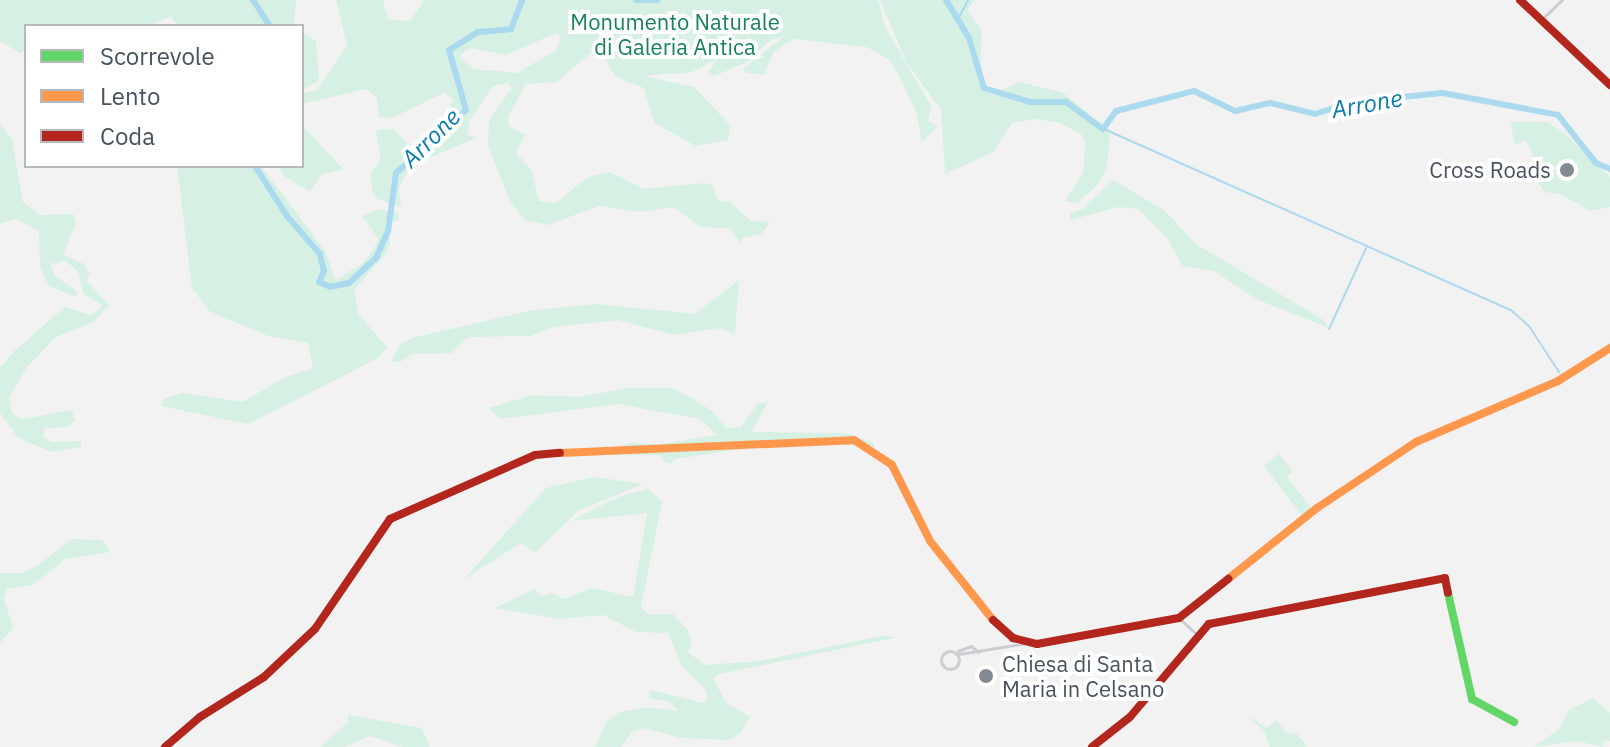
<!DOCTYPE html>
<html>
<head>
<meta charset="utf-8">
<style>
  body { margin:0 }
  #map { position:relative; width:1610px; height:747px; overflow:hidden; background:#f2f2f2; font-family:"IBM Plex Sans",sans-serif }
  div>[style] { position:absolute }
  .green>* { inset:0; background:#d6f1e4 }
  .stream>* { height:2px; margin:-1px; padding:0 1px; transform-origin:1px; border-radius:1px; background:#abdaef }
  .river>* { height:6px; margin:-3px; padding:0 3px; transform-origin:3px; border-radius:3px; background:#abdaef }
  .street>* { height:3px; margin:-1.5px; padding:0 1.5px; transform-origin:1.5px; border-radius:1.5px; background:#cccdd0 }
  .street>.ring { margin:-1.5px; padding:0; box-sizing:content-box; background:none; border:3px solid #cccdd0; border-radius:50% }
  .fast>* { height:8px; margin:-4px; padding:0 4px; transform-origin:4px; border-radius:4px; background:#63d668 }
  .slow>* { height:8px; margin:-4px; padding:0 4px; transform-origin:4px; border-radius:4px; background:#ff974d }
  .jam>* { height:8px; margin:-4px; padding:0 4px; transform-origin:4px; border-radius:4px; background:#b3261e }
  .dots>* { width:22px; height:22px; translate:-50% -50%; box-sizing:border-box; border:4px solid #fff; border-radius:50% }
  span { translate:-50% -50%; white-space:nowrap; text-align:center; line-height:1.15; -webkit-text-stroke:8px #fff; paint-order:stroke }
  .park-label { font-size:22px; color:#168359 }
  .poi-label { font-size:22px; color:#48525f }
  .right { translate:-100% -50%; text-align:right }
  .left { translate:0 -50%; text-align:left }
  .water-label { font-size:24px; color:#0a7bb0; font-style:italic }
  .legend { position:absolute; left:24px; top:24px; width:280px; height:144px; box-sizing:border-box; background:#fff; border:2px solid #b6babf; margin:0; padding:10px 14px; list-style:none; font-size:24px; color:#48525f }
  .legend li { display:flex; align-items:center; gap:16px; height:40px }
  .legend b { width:40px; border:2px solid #b6babf }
</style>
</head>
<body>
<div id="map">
  <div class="green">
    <i style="clip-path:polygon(0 0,296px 0,294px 26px,178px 26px,171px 16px,149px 26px,26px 26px,26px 49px,20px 53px,0 41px)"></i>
    <i style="clip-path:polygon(evenodd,336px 0,383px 0,388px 19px,401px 21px,411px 20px,424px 0,878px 0,885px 27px,931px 106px,928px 121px,938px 126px,922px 141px,916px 111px,896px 70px,888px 59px,867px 47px,792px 39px,773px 53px,764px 75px,746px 73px,743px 69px,784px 36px,769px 41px,748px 62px,714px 76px,708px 72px,718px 59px,692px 72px,617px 78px,602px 55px,592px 52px,557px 82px,526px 84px,508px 117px,509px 126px,525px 135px,516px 153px,531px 169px,539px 201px,556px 203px,588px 177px,610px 172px,644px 189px,705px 183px,713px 185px,718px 201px,730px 202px,751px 221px,770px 222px,761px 234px,742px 238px,741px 244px,730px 229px,699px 226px,673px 207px,640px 212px,599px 206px,548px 225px,525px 220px,510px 201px,488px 145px,489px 119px,512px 88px,508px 83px,493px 86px,470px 120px,467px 134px,476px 138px,415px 164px,406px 174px,399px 188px,401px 207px,377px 199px,372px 192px,371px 173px,381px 160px,376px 130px,394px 129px,412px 149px,419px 148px,447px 118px,453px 99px,444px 93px,392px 118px,379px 117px,377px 98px,366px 89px,302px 104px,302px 93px,317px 90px,347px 45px,336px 0,557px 33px,561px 38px,555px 51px,517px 73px,473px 69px,459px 56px,470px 48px,505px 55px,557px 33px)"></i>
    <i style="clip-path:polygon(880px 0,975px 0,967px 10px,982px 30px,980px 78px,985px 90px,1000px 91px,1018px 82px,1062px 92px,1110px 131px,1107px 169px,1094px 189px,1077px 203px,1065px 201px,1083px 173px,1085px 143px,1081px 134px,1060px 123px,1036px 119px,1012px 123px,993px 152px,945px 174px,941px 110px,907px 63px)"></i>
    <i style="clip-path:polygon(302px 31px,316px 41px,319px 80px,302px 91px)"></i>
    <i style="clip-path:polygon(640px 75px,694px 87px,731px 126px,728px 140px,696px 146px,654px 123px,644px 88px,620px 79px)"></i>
    <i style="clip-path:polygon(1510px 122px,1548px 122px,1565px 134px,1610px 177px,1610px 207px,1591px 211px,1560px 194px,1545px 192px,1535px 179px,1532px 150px,1525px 141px,1515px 144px)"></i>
    <i style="clip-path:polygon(0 124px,12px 139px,23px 202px,40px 215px,73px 214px,76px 223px,63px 255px,84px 264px,90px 274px,86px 280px,109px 305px,94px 322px,56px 337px,27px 367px,9px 398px,12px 413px,23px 419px,72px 410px,75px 421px,67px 427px,45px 428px,43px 436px,51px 442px,81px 441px,81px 447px,52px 452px,18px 438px,0 413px,0 368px,14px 351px,65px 307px,91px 315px,102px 306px,83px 293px,79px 273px,65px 260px,53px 265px,49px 259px,54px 275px,77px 291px,76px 297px,49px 286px,40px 268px,39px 231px,16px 219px,0 224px)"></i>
    <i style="clip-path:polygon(303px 126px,343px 169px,322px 174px,310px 191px,285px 177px,277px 166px,302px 166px)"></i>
    <i style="clip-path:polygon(177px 166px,261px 166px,325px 251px,336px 280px,363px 263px,375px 247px,378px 238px,362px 216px,377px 209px,398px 213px,399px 220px,385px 222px,390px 242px,385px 255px,355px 289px,358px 313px,387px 347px,378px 358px,248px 424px,161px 406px,163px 399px,182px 393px,243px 402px,283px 378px,313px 368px,308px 343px,268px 336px,209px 311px,192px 288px)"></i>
    <i style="clip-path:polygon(1113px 180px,1165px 211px,1196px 244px,1322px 319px,1329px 328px,1258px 300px,1214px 271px,1182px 266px,1168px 239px,1138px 209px,1118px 207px,1071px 220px,1070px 213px,1083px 209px)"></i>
    <i style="clip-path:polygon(739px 280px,735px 334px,720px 328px,674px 335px,618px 320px,554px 327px,530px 336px,468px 337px,452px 353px,412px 354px,400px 362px,392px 361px,400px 345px,412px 338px,533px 310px,595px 304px,695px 314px)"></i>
    <i style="clip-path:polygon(628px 388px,671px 388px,687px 395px,712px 411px,726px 428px,741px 427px,757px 404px,769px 401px,751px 432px,845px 433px,874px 443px,875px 455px,852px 445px,813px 444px,754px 447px,675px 459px,670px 464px,663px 461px,662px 455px,597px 455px,552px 456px,514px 468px,555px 453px,616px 452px,627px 443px,661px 444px,717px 435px,700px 419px,618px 404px,501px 419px,488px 408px,533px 395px,578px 397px)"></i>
    <i style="clip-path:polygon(1279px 454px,1293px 472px,1287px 477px,1312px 509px,1303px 517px,1264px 466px)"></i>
    <i style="clip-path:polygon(594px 477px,643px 484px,578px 511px,535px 553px,521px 543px,463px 580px,546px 488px)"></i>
    <i style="clip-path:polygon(648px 489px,662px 501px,641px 608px,648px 614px,673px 614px,687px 629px,692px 643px,688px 652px,705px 665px,760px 661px,881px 636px,899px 637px,720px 674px,713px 679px,726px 702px,750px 717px,740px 734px,729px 740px,681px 738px,644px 728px,632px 732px,621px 747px,595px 747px,606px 722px,620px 712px,648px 707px,679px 711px,669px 701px,649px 698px,650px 690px,703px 703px,708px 699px,706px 690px,681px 665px,668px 633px,636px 632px,603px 615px,560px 619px,495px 608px,535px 589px,541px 596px,552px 593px,564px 599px,593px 588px,633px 597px,647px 513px,571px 521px,618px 497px)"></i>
    <i style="clip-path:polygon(72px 539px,102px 540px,110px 552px,65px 559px,33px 585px,7px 589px,4px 599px,13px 628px,0 643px,0 573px,22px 573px,37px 566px)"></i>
    <i style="clip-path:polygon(1593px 698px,1610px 713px,1610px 741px,1605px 740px,1602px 747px,1577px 741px,1534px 747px,1560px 728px,1569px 710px)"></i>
    <i style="clip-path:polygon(1245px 714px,1267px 728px,1276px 719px,1286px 733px,1297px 734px,1307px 747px,1270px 747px,1264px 731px)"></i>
    <i style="clip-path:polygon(348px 715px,422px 728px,430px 747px,403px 747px,370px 736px,344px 747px,320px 747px,348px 722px)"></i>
  </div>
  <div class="stream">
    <i style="left:957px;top:21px;width:24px;rotate:-62deg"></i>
    <i style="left:1104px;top:129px;width:445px;rotate:24deg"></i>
    <i style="left:1511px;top:310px;width:24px;rotate:42deg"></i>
    <i style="left:1529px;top:326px;width:55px;rotate:56.9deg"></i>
    <i style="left:1329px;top:329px;width:89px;rotate:-65.4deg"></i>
  </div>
  <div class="river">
    <i style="left:253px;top:0;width:31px;rotate:57deg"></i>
    <i style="left:636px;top:0;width:21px"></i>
    <i style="left:946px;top:0;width:44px;rotate:58.8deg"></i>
    <i style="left:969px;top:38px;width:52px;rotate:73.3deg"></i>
    <i style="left:984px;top:88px;width:48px;rotate:16.9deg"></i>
    <i style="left:1030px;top:102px;width:36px"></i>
    <i style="left:1066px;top:102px;width:46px;rotate:36.1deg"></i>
    <i style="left:1103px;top:129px;width:22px;rotate:-54deg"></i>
    <i style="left:1116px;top:111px;width:81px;rotate:-14.4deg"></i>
    <i style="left:1194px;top:91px;width:46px;rotate:26deg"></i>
    <i style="left:1235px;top:111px;width:36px;rotate:-13deg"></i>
    <i style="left:1270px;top:103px;width:46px;rotate:13.7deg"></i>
    <i style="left:1315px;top:114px;width:38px;rotate:-18deg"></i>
    <i style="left:1351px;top:102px;width:92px;rotate:-5.6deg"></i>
    <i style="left:1443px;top:93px;width:117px;rotate:10.8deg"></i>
    <i style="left:1558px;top:115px;width:61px;rotate:51.6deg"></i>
    <i style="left:1596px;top:163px;width:15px;rotate:23deg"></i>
    <i style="left:255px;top:166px;width:59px;rotate:57.4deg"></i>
    <i style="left:287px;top:216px;width:50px;rotate:49deg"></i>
    <i style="left:320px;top:254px;width:17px;rotate:77deg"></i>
    <i style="left:324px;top:271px;width:12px;rotate:114deg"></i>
    <i style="left:319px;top:282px;width:12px;rotate:24deg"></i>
    <i style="left:330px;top:287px;width:19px;rotate:-12deg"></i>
    <i style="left:349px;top:283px;width:37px;rotate:-43deg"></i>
    <i style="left:376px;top:258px;width:30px;rotate:-66deg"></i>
    <i style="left:388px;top:231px;width:59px;rotate:-82.1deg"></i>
    <i style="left:396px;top:173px;width:94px;rotate:-42deg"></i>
    <i style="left:466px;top:110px;width:62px;rotate:-105.8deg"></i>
    <i style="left:449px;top:50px;width:34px;rotate:-32deg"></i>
    <i style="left:478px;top:32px;width:33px;rotate:-5deg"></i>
    <i style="left:511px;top:29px;width:31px;rotate:-69deg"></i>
  </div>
  <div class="street">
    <i style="left:1542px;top:19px;width:28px;rotate:-44deg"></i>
    <i style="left:1179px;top:618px;width:26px;rotate:43deg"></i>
    <i class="ring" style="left:941px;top:651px;width:15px;height:15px"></i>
    <i style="left:958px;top:651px;width:14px;rotate:-21deg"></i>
    <i style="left:971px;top:646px;width:9px;rotate:41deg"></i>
    <i style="left:959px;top:654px;width:69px;rotate:-9.2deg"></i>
  </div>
  <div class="fast">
    <i style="left:1448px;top:593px;width:109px;rotate:77.2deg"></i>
    <i style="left:1472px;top:699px;width:48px;rotate:28.7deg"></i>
  </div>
  <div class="slow">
    <i style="left:560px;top:453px;width:294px;rotate:-2.5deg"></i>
    <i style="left:854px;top:440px;width:45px;rotate:33.3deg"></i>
    <i style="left:892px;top:465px;width:85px;rotate:63.4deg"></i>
    <i style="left:930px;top:541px;width:101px;rotate:51.4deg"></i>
    <i style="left:1228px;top:579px;width:114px;rotate:-38.6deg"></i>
    <i style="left:1317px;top:508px;width:119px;rotate:-33.7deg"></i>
    <i style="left:1416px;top:442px;width:155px;rotate:-23.2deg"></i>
    <i style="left:1558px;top:381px;width:62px;rotate:-32.4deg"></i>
  </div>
  <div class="jam">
    <i style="left:1520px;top:0;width:124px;rotate:43.4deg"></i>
    <i style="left:993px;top:620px;width:27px;rotate:42deg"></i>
    <i style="left:1013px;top:638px;width:25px;rotate:14deg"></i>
    <i style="left:1037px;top:644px;width:144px;rotate:-10.4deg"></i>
    <i style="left:1179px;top:618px;width:63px;rotate:-38.5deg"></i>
    <i style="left:165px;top:747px;width:46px;rotate:-40.6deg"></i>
    <i style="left:200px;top:717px;width:75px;rotate:-32deg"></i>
    <i style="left:264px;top:677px;width:70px;rotate:-43.3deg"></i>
    <i style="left:315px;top:629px;width:133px;rotate:-55.7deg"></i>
    <i style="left:390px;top:519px;width:158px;rotate:-23.8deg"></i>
    <i style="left:535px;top:455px;width:25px;rotate:-5deg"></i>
    <i style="left:1092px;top:747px;width:48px;rotate:-38.3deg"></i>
    <i style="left:1130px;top:717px;width:122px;rotate:-49.7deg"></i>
    <i style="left:1209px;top:624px;width:240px;rotate:-11deg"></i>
    <i style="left:1445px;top:578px;width:15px;rotate:79deg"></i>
  </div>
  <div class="dots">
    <i style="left:1567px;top:170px;background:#848a92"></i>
    <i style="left:986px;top:676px;background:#848a92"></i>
  </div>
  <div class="park-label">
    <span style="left:675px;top:34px">Monumento Naturale<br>di Galeria Antica</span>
  </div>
  <div class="poi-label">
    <span class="right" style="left:1551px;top:170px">Cross Roads</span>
    <span class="left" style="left:1002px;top:676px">Chiesa di Santa<br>Maria in Celsano</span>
  </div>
  <div class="water-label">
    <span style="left:1367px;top:104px;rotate:-10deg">Arrone</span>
    <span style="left:431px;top:138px;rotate:-45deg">Arrone</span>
  </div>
  <ul class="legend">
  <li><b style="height:10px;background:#63d668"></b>Scorrevole</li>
  <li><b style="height:10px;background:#ff974d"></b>Lento</li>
  <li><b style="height:10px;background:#b3261e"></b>Coda</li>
  </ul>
</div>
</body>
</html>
